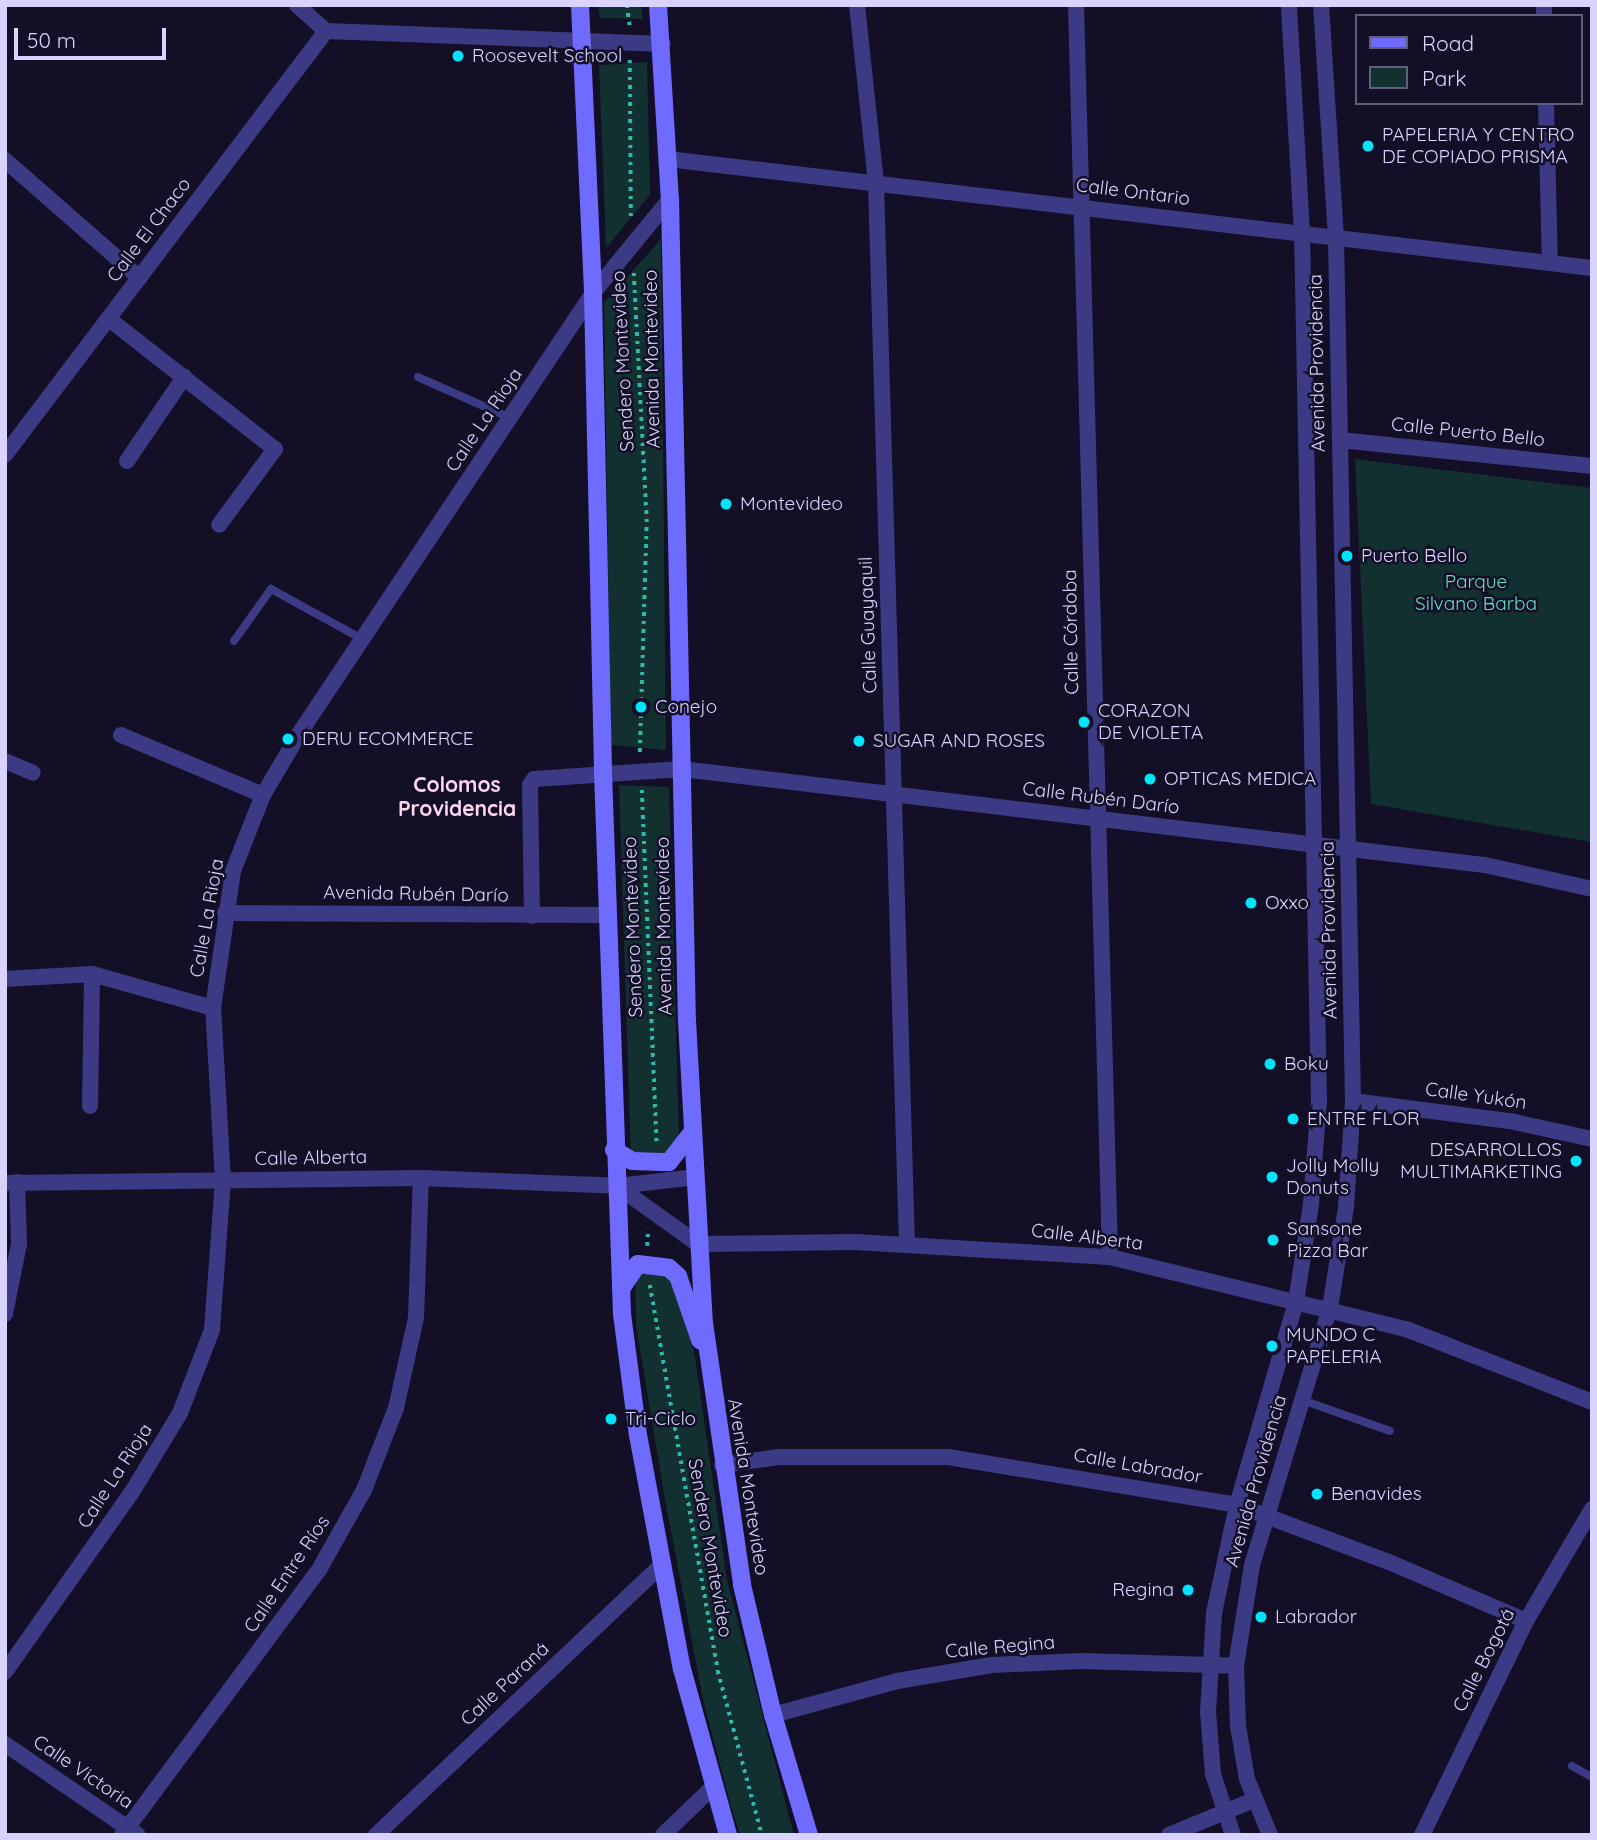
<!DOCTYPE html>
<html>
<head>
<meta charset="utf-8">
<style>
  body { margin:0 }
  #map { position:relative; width:1597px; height:1840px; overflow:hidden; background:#130f26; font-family:Quicksand,sans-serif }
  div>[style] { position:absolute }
  .green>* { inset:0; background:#12302f }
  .path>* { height:3.5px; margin-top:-1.75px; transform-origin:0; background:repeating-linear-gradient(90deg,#2fb8b0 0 3.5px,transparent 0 8.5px) }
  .lane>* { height:8px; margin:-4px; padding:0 4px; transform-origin:4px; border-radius:4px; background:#3d3a85 }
  .street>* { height:16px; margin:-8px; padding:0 8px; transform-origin:8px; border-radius:8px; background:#3d3a85 }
  .secondary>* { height:18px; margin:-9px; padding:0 9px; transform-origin:9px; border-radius:9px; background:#6f6bff }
  .dots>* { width:19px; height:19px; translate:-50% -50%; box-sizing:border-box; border:4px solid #130f26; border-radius:50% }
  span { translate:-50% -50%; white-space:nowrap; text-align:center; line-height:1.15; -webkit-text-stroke:5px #130f26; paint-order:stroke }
  .poi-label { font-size:19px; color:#d9d4ff }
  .left { translate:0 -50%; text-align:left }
  .right { translate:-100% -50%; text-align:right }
  .street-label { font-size:19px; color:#d9d4ff }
  .park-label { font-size:19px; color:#5fe0c0 }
  .neighbourhood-label { font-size:21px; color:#ffd6f0; font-weight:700 }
  .frame { position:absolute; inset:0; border:7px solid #d9d4ff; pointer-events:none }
  .legend { position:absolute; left:1355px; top:14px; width:228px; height:91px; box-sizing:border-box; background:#130f26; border:2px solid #625e7d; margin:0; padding:9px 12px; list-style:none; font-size:21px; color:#d9d4ff }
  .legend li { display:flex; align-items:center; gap:14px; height:35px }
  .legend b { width:35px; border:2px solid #625e7d }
  .scale { position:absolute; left:14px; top:28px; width:152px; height:32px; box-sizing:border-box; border:4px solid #d9d4ff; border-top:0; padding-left:9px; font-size:21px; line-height:24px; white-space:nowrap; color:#d9d4ff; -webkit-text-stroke:5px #130f26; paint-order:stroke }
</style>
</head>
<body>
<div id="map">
  <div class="green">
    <i style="clip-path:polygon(598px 5px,641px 5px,643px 19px,600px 18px)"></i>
    <i style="clip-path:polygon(647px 62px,650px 195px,606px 248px,599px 65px)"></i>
    <i style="clip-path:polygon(661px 239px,666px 750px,611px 745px,604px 303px)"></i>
    <i style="clip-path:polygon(1355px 459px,1592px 488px,1592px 842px,1371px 804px)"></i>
    <i style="clip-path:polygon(619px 785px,669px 787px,679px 1139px,669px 1152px,653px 1160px,631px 1159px)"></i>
    <i style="clip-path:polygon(635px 1271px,677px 1278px,695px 1357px,727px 1580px,794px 1835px,740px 1835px,732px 1810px,704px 1704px,664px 1494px,636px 1325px)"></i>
  </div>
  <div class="path">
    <i style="left:627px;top:5px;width:22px;rotate:82deg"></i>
    <i style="left:630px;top:60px;width:160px;rotate:89.6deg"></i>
    <i style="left:634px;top:273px;width:246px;rotate:87deg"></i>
    <i style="left:647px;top:519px;width:236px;rotate:91.7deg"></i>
    <i style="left:642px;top:790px;width:353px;rotate:87.6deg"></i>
    <i style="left:647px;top:1246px;width:17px;rotate:-87deg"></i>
    <i style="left:650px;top:1285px;width:392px;rotate:80deg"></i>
    <i style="left:718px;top:1671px;width:170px;rotate:75deg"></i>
  </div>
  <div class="lane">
    <i style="left:418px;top:377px;width:101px;rotate:24deg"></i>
    <i style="left:234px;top:641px;width:64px;rotate:-54.6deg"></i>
    <i style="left:271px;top:589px;width:104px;rotate:28.8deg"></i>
    <i style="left:1302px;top:1400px;width:93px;rotate:19.4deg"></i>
    <i style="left:1572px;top:1766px;width:23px;rotate:29deg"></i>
  </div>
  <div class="street">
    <i style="left:297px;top:5px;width:39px;rotate:42deg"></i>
    <i style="left:326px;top:31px;width:337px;rotate:2.2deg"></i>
    <i style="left:857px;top:5px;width:179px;rotate:83.9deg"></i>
    <i style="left:876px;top:183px;width:1062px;rotate:88.33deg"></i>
    <i style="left:1076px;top:5px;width:1252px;rotate:88.44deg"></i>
    <i style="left:1544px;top:5px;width:11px;rotate:90deg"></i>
    <i style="left:1546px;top:103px;width:160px;rotate:88.6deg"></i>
    <i style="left:668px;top:159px;width:930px;rotate:6.73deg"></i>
    <i style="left:5px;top:160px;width:179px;rotate:41.2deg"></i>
    <i style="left:109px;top:319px;width:211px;rotate:38.1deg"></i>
    <i style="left:275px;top:449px;width:94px;rotate:126.4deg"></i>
    <i style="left:1340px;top:440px;width:253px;rotate:5.9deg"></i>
    <i style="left:5px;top:455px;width:532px;rotate:-52.87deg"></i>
    <i style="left:127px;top:461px;width:102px;rotate:-55.8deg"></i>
    <i style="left:121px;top:735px;width:154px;rotate:22.9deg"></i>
    <i style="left:5px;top:761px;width:30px;rotate:23deg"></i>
    <i style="left:225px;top:913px;width:383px;rotate:0.3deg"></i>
    <i style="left:532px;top:916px;width:131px;rotate:-90.9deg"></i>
    <i style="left:530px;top:785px;width:7px;rotate:-56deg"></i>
    <i style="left:534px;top:779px;width:148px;rotate:-3.9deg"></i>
    <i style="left:682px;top:769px;width:809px;rotate:6.82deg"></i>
    <i style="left:1485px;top:865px;width:110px;rotate:12.6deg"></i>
    <i style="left:5px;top:979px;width:87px;rotate:-3.3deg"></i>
    <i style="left:92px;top:974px;width:126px;rotate:15.7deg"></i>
    <i style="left:1353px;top:1101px;width:158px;rotate:7.3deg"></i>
    <i style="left:1510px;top:1121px;width:84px;rotate:12.4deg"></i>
    <i style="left:90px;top:1106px;width:132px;rotate:-89.1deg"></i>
    <i style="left:5px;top:1183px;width:416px;rotate:-0.7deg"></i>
    <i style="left:421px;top:1178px;width:196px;rotate:2.3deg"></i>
    <i style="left:617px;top:1186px;width:80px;rotate:-6.5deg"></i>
    <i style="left:617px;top:1186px;width:100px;rotate:35.6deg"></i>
    <i style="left:698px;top:1244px;width:157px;rotate:-0.7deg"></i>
    <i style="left:855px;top:1242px;width:255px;rotate:3.4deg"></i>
    <i style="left:1110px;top:1257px;width:305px;rotate:13.7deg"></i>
    <i style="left:1406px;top:1329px;width:200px;rotate:21.4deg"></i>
    <i style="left:5px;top:1314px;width:71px;rotate:-78.7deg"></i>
    <i style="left:19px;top:1244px;width:62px;rotate:-91.8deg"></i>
    <i style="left:722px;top:1465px;width:57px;rotate:-8.1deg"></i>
    <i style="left:778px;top:1457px;width:170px"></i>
    <i style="left:948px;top:1457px;width:293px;rotate:9.4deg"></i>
    <i style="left:1237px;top:1505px;width:162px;rotate:20.6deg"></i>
    <i style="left:1389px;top:1562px;width:149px;rotate:23.3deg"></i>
    <i style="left:5px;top:1672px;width:220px;rotate:-54.8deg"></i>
    <i style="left:132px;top:1492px;width:92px;rotate:-58.7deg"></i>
    <i style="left:180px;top:1413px;width:89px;rotate:-68.9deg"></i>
    <i style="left:212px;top:1330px;width:150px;rotate:-85.8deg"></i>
    <i style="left:223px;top:1180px;width:172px;rotate:-93.3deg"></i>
    <i style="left:213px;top:1008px;width:138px;rotate:-81.7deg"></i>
    <i style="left:233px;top:871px;width:82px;rotate:-68.5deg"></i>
    <i style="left:263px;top:795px;width:71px;rotate:-59.5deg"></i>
    <i style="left:299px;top:734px;width:530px;rotate:-56.31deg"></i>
    <i style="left:593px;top:293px;width:122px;rotate:-50.7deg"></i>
    <i style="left:773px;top:1715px;width:129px;rotate:-15.3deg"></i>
    <i style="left:897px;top:1681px;width:96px;rotate:-9.6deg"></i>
    <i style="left:992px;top:1665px;width:89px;rotate:-2.6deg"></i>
    <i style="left:1081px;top:1661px;width:155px;rotate:1.8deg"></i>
    <i style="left:5px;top:1744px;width:161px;rotate:34.4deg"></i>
    <i style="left:122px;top:1835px;width:332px;rotate:-53.4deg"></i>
    <i style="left:320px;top:1568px;width:90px;rotate:-60.6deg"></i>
    <i style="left:364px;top:1490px;width:88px;rotate:-68.7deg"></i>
    <i style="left:396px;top:1408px;width:92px;rotate:-77.5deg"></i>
    <i style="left:416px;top:1318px;width:140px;rotate:-88deg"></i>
    <i style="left:376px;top:1835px;width:395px;rotate:-43.4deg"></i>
    <i style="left:663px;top:1835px;width:71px;rotate:-43.9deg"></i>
    <i style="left:1169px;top:1835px;width:92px;rotate:-22.4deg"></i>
    <i style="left:1233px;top:1835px;width:64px;rotate:-108.2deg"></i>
    <i style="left:1213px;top:1774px;width:62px;rotate:-94.6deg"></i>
    <i style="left:1208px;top:1712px;width:99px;rotate:-86.5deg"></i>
    <i style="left:1214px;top:1613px;width:110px;rotate:-78deg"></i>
    <i style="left:1237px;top:1505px;width:211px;rotate:-73.8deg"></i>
    <i style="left:1296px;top:1302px;width:99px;rotate:-81.3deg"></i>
    <i style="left:1311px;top:1204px;width:104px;rotate:-85.6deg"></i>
    <i style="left:1319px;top:1100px;width:867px;rotate:-91.12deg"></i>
    <i style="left:1302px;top:233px;width:228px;rotate:-93.3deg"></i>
    <i style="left:1270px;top:1835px;width:61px;rotate:-112.3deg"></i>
    <i style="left:1247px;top:1779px;width:54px;rotate:-99.6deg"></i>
    <i style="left:1238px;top:1726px;width:60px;rotate:-91.9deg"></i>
    <i style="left:1236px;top:1666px;width:102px;rotate:-81deg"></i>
    <i style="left:1252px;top:1565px;width:269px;rotate:-73.1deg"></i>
    <i style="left:1330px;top:1308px;width:102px;rotate:-81deg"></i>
    <i style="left:1346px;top:1207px;width:106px;rotate:-86.2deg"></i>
    <i style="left:1353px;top:1101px;width:864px;rotate:-91.13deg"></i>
    <i style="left:1336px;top:237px;width:232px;rotate:-93.7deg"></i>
    <i style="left:1422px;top:1835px;width:238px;rotate:-64.1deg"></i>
    <i style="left:1526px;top:1621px;width:130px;rotate:-59.5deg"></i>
  </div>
  <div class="secondary">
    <i style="left:580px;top:5px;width:288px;rotate:87.4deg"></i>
    <i style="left:593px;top:293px;width:479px;rotate:88.8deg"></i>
    <i style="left:603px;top:772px;width:542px;rotate:87.99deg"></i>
    <i style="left:622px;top:1314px;width:122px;rotate:82.5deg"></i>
    <i style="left:638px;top:1435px;width:238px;rotate:79.4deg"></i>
    <i style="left:682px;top:1669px;width:172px;rotate:74.5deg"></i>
    <i style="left:658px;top:5px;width:194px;rotate:86.5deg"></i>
    <i style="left:670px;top:199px;width:822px;rotate:88.82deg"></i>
    <i style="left:687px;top:1021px;width:302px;rotate:86.8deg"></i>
    <i style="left:704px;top:1323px;width:265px;rotate:81.7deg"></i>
    <i style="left:742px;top:1585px;width:134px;rotate:76.6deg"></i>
    <i style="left:773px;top:1715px;width:125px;rotate:73.3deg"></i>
    <i style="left:614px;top:1150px;width:21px;rotate:31deg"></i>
    <i style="left:632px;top:1161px;width:37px;rotate:2deg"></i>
    <i style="left:669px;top:1162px;width:39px;rotate:-52deg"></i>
    <i style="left:621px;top:1289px;width:30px;rotate:-56deg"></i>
    <i style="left:638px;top:1264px;width:31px;rotate:7deg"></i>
    <i style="left:669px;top:1268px;width:12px;rotate:42deg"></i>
    <i style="left:678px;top:1276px;width:68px;rotate:71deg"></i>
  </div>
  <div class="dots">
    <i style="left:458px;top:56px;background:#00e5ff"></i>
    <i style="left:1368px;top:146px;background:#00e5ff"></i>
    <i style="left:726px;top:504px;background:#00e5ff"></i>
    <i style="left:1347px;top:556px;background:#00e5ff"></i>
    <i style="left:641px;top:707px;background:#00e5ff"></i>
    <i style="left:1084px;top:722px;background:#00e5ff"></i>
    <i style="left:288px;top:739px;background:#00e5ff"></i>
    <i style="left:859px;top:741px;background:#00e5ff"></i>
    <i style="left:1150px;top:779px;background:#00e5ff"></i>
    <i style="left:1251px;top:903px;background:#00e5ff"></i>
    <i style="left:1270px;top:1064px;background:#00e5ff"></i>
    <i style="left:1293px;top:1119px;background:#00e5ff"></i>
    <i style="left:1576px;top:1161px;background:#00e5ff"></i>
    <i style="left:1272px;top:1177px;background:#00e5ff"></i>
    <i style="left:1273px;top:1240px;background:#00e5ff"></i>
    <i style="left:1272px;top:1346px;background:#00e5ff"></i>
    <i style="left:611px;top:1419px;background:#00e5ff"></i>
    <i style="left:1317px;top:1494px;background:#00e5ff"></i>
    <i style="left:1188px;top:1590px;background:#00e5ff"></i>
    <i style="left:1261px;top:1617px;background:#00e5ff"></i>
  </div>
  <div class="poi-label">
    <span class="left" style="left:472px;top:56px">Roosevelt School</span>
    <span class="left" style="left:1382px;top:146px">PAPELERIA Y CENTRO<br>DE COPIADO PRISMA</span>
    <span class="left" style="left:740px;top:504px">Montevideo</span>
    <span class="left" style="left:1361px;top:556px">Puerto Bello</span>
    <span class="left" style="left:655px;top:707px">Conejo</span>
    <span class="left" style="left:1098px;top:722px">CORAZON<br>DE VIOLETA</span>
    <span class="left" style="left:302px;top:739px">DERU ECOMMERCE</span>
    <span class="left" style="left:873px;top:741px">SUGAR AND ROSES</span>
    <span class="left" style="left:1164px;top:779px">OPTICAS MEDICA</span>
    <span class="left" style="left:1265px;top:903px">Oxxo</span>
    <span class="left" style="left:1284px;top:1064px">Boku</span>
    <span class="left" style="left:1307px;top:1119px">ENTRE FLOR</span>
    <span class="right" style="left:1562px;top:1161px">DESARROLLOS<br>MULTIMARKETING</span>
    <span class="left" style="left:1286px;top:1177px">Jolly Molly<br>Donuts</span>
    <span class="left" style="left:1287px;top:1240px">Sansone<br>Pizza Bar</span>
    <span class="left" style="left:1286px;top:1346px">MUNDO C<br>PAPELERIA</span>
    <span class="left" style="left:625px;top:1419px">Tri-Ciclo</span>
    <span class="left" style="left:1331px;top:1494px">Benavides</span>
    <span class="right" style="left:1174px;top:1590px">Regina</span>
    <span class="left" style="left:1275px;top:1617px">Labrador</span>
  </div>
  <div class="street-label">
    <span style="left:1133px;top:192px;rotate:7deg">Calle Ontario</span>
    <span style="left:149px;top:230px;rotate:-53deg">Calle El Chaco</span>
    <span style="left:652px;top:359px;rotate:-91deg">Avenida Montevideo</span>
    <span style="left:623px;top:361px;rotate:-93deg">Sendero Montevideo</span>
    <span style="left:1317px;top:363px;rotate:-91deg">Avenida Providencia</span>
    <span style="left:484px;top:420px;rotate:-56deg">Calle La Rioja</span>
    <span style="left:1468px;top:432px;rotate:6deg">Calle Puerto Bello</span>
    <span style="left:868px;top:625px;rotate:-92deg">Calle Guayaquil</span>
    <span style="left:1071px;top:632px;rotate:-91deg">Calle Córdoba</span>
    <span style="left:1101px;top:798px;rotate:7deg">Calle Rubén Darío</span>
    <span style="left:416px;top:894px;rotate:1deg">Avenida Rubén Darío</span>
    <span style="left:207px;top:918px;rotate:-80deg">Calle La Rioja</span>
    <span style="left:664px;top:926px;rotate:-91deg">Avenida Montevideo</span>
    <span style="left:633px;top:927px;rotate:-92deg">Sendero Montevideo</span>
    <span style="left:1329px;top:930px;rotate:-91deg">Avenida Providencia</span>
    <span style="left:1476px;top:1096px;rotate:8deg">Calle Yukón</span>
    <span style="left:311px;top:1158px;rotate:-1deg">Calle Alberta</span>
    <span style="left:1087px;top:1237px;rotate:7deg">Calle Alberta</span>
    <span style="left:1138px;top:1466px;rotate:10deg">Calle Labrador</span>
    <span style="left:115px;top:1476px;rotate:-57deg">Calle La Rioja</span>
    <span style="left:1256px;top:1481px;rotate:-74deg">Avenida Providencia</span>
    <span style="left:748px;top:1487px;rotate:81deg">Avenida Montevideo</span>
    <span style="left:710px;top:1548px;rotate:80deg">Sendero Montevideo</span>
    <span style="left:287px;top:1574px;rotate:-56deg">Calle Entre Ríos</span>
    <span style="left:1000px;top:1647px;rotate:-5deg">Calle Regina</span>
    <span style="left:1484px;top:1660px;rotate:-63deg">Calle Bogotá</span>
    <span style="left:505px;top:1684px;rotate:-43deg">Calle Paraná</span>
    <span style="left:83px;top:1772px;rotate:34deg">Calle Victoria</span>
  </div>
  <div class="park-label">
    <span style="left:1476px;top:593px">Parque<br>Silvano Barba</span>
  </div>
  <div class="neighbourhood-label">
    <span style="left:457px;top:796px">Colomos<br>Providencia</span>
  </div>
  <div class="frame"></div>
  <ul class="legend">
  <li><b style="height:9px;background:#6f6bff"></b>Road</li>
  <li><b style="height:19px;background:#12302f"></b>Park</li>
  </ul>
  <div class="scale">50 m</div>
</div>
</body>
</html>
